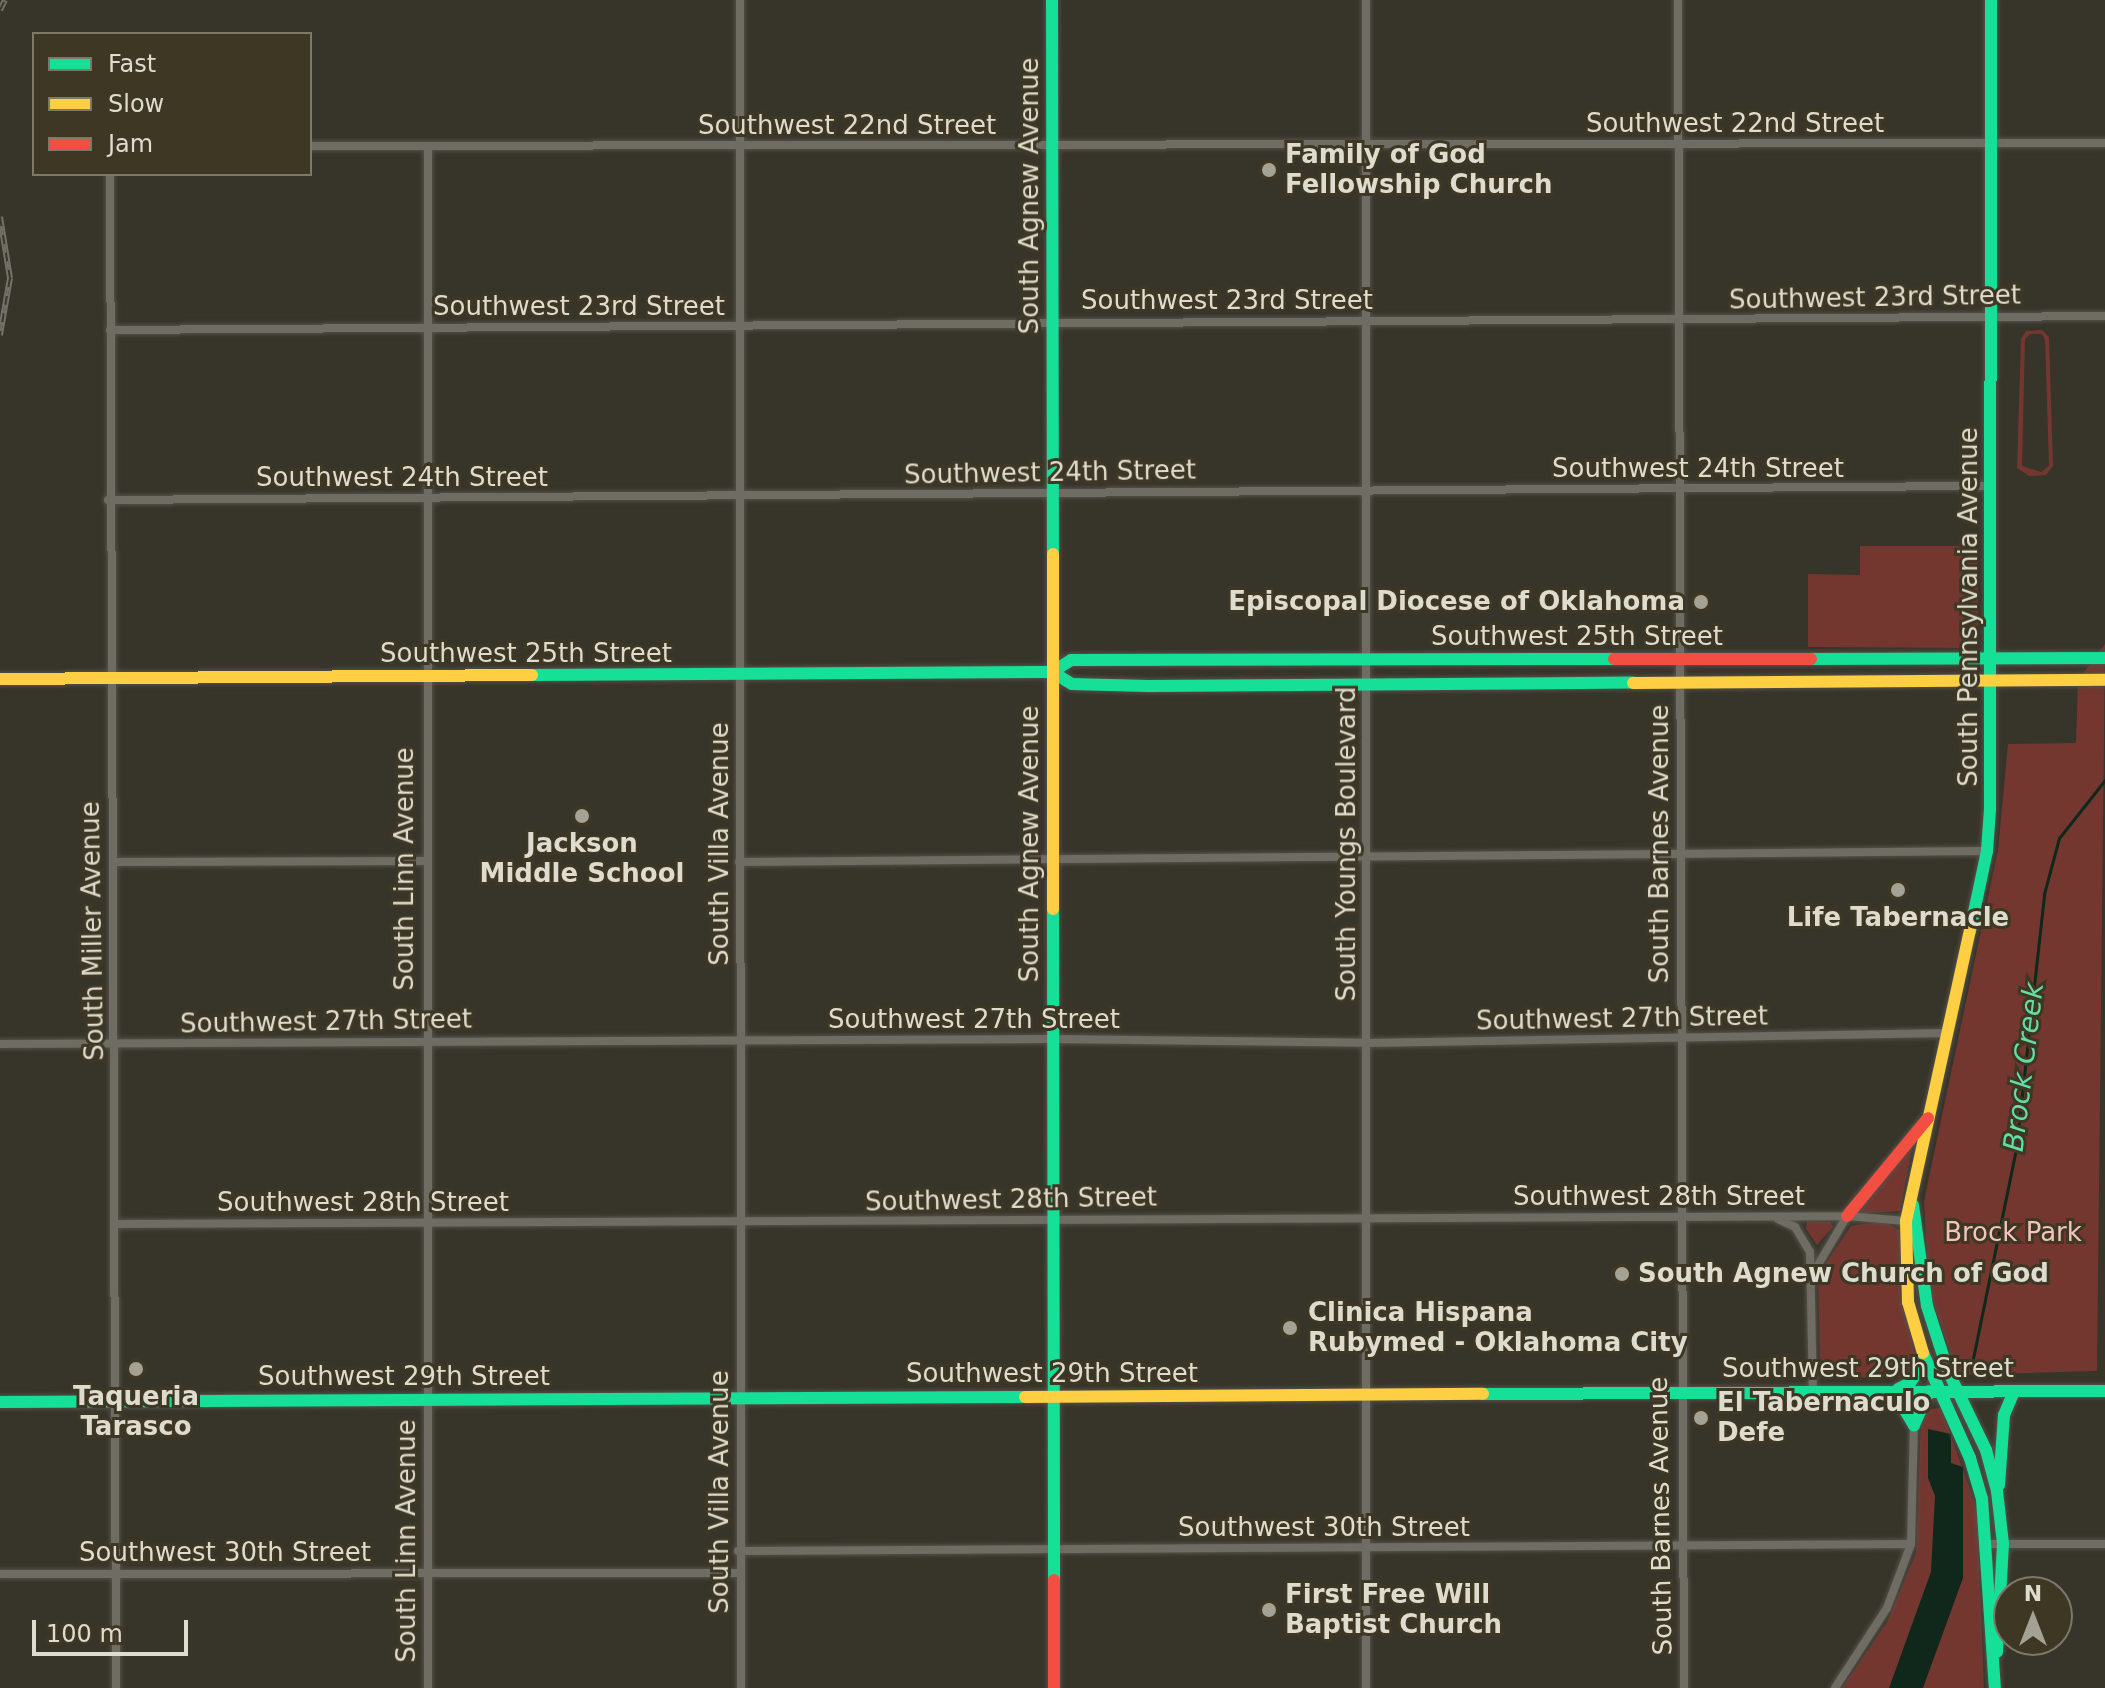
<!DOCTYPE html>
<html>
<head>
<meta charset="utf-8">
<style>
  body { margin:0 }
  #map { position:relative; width:2105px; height:1688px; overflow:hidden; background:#37342a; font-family:"DejaVu Sans",sans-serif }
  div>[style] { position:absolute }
  .green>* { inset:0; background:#743730 }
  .water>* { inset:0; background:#0f281b }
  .stream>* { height:3px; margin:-1.5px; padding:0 1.5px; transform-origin:1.5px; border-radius:1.5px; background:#0f281b }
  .roads { filter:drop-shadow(0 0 2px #545148) drop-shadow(0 0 2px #545148) }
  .street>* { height:8px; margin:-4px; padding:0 4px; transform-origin:4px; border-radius:4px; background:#6f6c64 }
  .fast>* { height:12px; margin:-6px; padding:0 6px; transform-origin:6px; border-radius:6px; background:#16e098 }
  .slow>* { height:12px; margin:-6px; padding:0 6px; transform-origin:6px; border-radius:6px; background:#ffcf43 }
  .jam>* { height:12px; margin:-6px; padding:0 6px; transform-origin:6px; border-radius:6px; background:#f24e42 }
  .rail>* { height:6px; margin-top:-3px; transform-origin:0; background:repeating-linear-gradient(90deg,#3d3724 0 9px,#73716a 0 18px); box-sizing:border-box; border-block:2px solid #73716a }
  .dots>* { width:22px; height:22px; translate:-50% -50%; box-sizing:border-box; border:4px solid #3d3724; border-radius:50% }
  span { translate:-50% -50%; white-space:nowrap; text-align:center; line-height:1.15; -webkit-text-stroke:6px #3d3724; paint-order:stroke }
  .street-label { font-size:26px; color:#dedbcf }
  .poi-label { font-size:26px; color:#dedbcf; font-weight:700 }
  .left { translate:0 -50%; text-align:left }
  .right { translate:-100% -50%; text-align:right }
  .park-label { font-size:26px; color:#f3c4be }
  .water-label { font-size:28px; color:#64dca4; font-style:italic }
  .legend { position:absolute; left:32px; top:32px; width:280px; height:144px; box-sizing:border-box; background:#3d3724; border:2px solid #7d7968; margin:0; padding:10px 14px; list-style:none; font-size:24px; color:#dedbcf }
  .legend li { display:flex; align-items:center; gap:16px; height:40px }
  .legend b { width:40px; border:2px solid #7d7968 }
  .north { position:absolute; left:1993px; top:1576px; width:80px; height:80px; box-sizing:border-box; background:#3d3724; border:2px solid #7d7968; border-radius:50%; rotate:0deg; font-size:22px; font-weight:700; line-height:32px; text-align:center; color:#dedbcf }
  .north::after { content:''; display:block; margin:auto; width:28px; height:36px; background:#a4a195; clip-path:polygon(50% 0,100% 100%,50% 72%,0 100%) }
  .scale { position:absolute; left:32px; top:1620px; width:156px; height:36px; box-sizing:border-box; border:4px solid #dedbcf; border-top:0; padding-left:10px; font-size:24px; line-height:28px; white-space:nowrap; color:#dedbcf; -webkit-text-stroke:6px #3d3724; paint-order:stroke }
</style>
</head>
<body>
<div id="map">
  <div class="green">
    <i style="clip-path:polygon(evenodd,2042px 330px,2049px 337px,2053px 466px,2046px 475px,2029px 476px,2017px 468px,2021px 339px,2026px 331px,2042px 330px,2030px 334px,2042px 334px,2045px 340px,2049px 466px,2041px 472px,2022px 466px,2025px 339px,2030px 334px)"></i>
    <i style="clip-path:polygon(1860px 546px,1978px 546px,1978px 639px,1966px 648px,1808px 647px,1808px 574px,1860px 575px)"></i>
    <i style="clip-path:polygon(2105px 644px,2097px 1371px,1958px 1375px,1929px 1292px,1924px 1201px,1998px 850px,2008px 744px,2076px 743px,2078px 680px)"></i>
    <i style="clip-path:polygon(1914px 1139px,1900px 1211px,1855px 1214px)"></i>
    <i style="clip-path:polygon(1807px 1221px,1831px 1222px,1833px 1227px,1817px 1245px,1806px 1229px)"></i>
    <i style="clip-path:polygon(1883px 1221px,1900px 1230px,1901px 1296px,1917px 1361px,1902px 1377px,1830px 1378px,1820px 1363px,1818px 1275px,1851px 1226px)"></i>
    <i style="clip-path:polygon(1941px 1408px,1977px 1509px,1984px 1688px,1842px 1688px,1887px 1622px,1916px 1553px,1921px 1418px,1929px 1409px)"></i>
  </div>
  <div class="water">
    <i style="clip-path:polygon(1928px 1429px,1951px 1434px,1951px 1463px,1963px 1467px,1963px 1578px,1923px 1688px,1889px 1688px,1931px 1572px,1935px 1496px,1928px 1478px)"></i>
  </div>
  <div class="stream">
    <i style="left:1971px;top:1368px;width:224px;rotate:-78.4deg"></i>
    <i style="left:2016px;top:1149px;width:257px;rotate:-83.7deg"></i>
    <i style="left:2044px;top:894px;width:58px;rotate:-75deg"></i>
    <i style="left:2059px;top:838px;width:74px;rotate:-51.6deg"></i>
  </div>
  <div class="roads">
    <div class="street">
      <i style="left:740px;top:0;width:1688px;rotate:89.97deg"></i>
      <i style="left:1366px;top:0;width:1688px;rotate:90deg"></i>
      <i style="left:1678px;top:0;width:1688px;rotate:89.8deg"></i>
      <i style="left:310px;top:146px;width:1795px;rotate:-0.1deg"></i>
      <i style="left:428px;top:146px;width:1542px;rotate:90deg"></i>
      <i style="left:110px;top:174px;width:1514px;rotate:89.77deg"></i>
      <i style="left:110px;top:330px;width:1995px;rotate:-0.4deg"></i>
      <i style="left:108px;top:500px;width:1884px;rotate:-0.43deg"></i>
      <i style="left:113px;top:862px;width:312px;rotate:-0.2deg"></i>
      <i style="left:739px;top:862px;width:1248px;rotate:-0.5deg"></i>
      <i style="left:0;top:1044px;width:1052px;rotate:-0.27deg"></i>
      <i style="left:1052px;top:1039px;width:315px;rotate:0.7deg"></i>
      <i style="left:1367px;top:1043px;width:581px;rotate:-0.99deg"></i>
      <i style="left:1778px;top:1219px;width:19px;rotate:25deg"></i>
      <i style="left:1795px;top:1227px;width:29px;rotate:59deg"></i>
      <i style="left:1810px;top:1252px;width:140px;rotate:88.8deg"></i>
      <i style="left:115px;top:1224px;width:1732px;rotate:-0.26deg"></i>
      <i style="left:1847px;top:1216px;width:59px;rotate:4.8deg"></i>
      <i style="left:1815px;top:1270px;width:63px;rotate:-59.3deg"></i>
      <i style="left:1986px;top:1544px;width:119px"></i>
      <i style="left:738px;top:1551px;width:1173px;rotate:-0.34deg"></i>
      <i style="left:0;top:1574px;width:739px;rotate:-0.08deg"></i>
      <i style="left:1835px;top:1688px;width:95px;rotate:-57deg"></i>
      <i style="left:1887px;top:1608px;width:68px;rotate:-69.4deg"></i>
      <i style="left:1911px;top:1544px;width:119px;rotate:-88.6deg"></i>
    </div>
    <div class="fast">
      <i style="left:1052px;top:0;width:554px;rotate:89.9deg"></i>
      <i style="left:1811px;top:659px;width:294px;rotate:-0.2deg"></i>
      <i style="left:1052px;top:672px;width:22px;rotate:-32deg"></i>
      <i style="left:1071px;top:660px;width:543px;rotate:-0.11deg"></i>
      <i style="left:532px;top:675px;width:520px;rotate:-0.33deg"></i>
      <i style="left:1052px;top:672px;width:23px;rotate:31deg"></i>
      <i style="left:1072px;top:684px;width:76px;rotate:1.5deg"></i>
      <i style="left:1148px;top:686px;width:485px;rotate:-0.4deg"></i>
      <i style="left:1053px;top:909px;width:671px;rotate:89.91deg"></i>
      <i style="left:1970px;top:931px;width:82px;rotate:-78deg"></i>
      <i style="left:1987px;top:851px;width:42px;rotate:-85.9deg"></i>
      <i style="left:1990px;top:809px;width:809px;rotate:-89.93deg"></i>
      <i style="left:1913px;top:1205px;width:102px;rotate:82.1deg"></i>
      <i style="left:1927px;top:1306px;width:68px;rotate:72.1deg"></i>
      <i style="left:1948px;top:1371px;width:88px;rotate:64.3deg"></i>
      <i style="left:1986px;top:1450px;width:42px;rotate:75deg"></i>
      <i style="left:1997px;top:1491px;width:53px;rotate:83.5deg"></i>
      <i style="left:2003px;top:1544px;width:108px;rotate:93.2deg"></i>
      <i style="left:1923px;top:1353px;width:115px;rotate:65.9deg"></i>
      <i style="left:1970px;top:1458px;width:43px;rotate:73.7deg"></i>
      <i style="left:1982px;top:1499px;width:189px;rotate:86.1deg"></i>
      <i style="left:1898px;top:1389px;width:13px;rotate:-27deg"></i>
      <i style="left:1910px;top:1383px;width:27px;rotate:-56deg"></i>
      <i style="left:1894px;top:1392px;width:39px;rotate:59deg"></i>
      <i style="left:1483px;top:1394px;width:622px;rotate:-0.28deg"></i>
      <i style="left:0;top:1402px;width:1025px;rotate:-0.28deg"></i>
      <i style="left:1914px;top:1425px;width:37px;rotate:-66deg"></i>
      <i style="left:1999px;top:1485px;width:70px;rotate:-85.9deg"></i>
      <i style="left:2004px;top:1415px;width:26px;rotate:-67deg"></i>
    </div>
    <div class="slow">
      <i style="left:1053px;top:554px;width:355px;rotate:90deg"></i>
      <i style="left:0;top:679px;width:532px;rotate:-0.43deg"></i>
      <i style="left:1633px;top:683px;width:472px;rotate:-0.4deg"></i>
      <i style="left:1923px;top:1353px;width:53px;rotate:-106.4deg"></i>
      <i style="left:1908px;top:1302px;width:81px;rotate:-91.4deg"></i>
      <i style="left:1906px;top:1221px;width:297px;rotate:-77.6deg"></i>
      <i style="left:1025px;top:1397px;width:458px;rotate:-0.4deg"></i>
    </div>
    <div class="jam">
      <i style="left:1614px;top:659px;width:197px"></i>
      <i style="left:1847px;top:1216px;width:127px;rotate:-50.4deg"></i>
      <i style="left:1054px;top:1580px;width:108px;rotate:90deg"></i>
    </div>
  </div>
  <div class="rail">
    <i style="left:0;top:10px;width:11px;rotate:-63deg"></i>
    <i style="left:0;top:217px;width:62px;rotate:80.7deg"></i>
    <i style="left:10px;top:278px;width:58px;rotate:100deg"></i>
  </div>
  <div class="dots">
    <i style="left:1269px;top:170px;background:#a4a195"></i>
    <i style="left:1701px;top:602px;background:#a4a195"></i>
    <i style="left:582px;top:816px;background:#a4a195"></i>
    <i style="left:1898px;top:890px;background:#a4a195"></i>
    <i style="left:1622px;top:1274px;background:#a4a195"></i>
    <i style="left:1290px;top:1328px;background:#a4a195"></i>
    <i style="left:136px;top:1369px;background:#a4a195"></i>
    <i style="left:1701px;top:1418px;background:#a4a195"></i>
    <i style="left:1269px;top:1610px;background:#a4a195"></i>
  </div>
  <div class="street-label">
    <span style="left:1735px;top:124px">Southwest 22nd Street</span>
    <span style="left:847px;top:126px">Southwest 22nd Street</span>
    <span style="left:1030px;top:196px;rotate:-90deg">South Agnew Avenue</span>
    <span style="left:1875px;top:298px;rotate:-1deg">Southwest 23rd Street</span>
    <span style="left:1227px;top:301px">Southwest 23rd Street</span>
    <span style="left:579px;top:307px">Southwest 23rd Street</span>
    <span style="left:1698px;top:469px">Southwest 24th Street</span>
    <span style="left:1050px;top:473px;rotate:-1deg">Southwest 24th Street</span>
    <span style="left:402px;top:478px">Southwest 24th Street</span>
    <span style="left:1969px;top:607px;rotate:-90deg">South Pennsylvania Avenue</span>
    <span style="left:1577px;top:637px">Southwest 25th Street</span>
    <span style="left:526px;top:654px">Southwest 25th Street</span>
    <span style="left:720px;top:844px;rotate:-90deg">South Villa Avenue</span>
    <span style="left:1030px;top:844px;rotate:-90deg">South Agnew Avenue</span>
    <span style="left:1347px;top:844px;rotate:-90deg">South Youngs Boulevard</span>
    <span style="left:1660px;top:844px;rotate:-90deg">South Barnes Avenue</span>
    <span style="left:405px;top:869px;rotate:-90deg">South Linn Avenue</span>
    <span style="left:93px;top:931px;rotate:-91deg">South Miller Avenue</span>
    <span style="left:1622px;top:1019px;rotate:-1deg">Southwest 27th Street</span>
    <span style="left:974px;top:1020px">Southwest 27th Street</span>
    <span style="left:326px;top:1022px;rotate:-1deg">Southwest 27th Street</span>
    <span style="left:1659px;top:1197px">Southwest 28th Street</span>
    <span style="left:1011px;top:1200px;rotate:-1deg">Southwest 28th Street</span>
    <span style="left:363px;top:1203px">Southwest 28th Street</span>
    <span style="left:1868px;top:1369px">Southwest 29th Street</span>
    <span style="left:1052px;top:1374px">Southwest 29th Street</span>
    <span style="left:404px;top:1377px">Southwest 29th Street</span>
    <span style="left:720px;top:1492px;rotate:-90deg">South Villa Avenue</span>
    <span style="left:1661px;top:1516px;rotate:-91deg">South Barnes Avenue</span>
    <span style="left:1324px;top:1528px">Southwest 30th Street</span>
    <span style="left:407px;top:1541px;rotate:-90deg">South Linn Avenue</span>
    <span style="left:225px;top:1553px">Southwest 30th Street</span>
  </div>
  <div class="poi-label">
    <span class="left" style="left:1285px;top:170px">Family of God<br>Fellowship Church</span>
    <span class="right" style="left:1685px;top:602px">Episcopal Diocese of Oklahoma</span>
    <span style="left:582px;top:859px">Jackson<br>Middle School</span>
    <span style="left:1898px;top:918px">Life Tabernacle</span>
    <span class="left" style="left:1638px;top:1274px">South Agnew Church of God</span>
    <span class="left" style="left:1308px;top:1328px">Clinica Hispana<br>Rubymed - Oklahoma City</span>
    <span style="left:136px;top:1412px">Taqueria<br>Tarasco</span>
    <span class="left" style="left:1717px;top:1418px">El Tabernaculo<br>Defe</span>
    <span class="left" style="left:1285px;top:1610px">First Free Will<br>Baptist Church</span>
  </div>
  <div class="park-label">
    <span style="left:2013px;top:1233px">Brock Park</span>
  </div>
  <div class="water-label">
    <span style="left:2024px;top:1067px;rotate:-83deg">Brock Creek</span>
  </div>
  <ul class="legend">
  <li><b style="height:10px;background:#16e098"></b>Fast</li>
  <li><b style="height:10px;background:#ffcf43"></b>Slow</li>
  <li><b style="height:10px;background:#f24e42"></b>Jam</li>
  </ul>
  <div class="north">N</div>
  <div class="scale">100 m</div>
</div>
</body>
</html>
